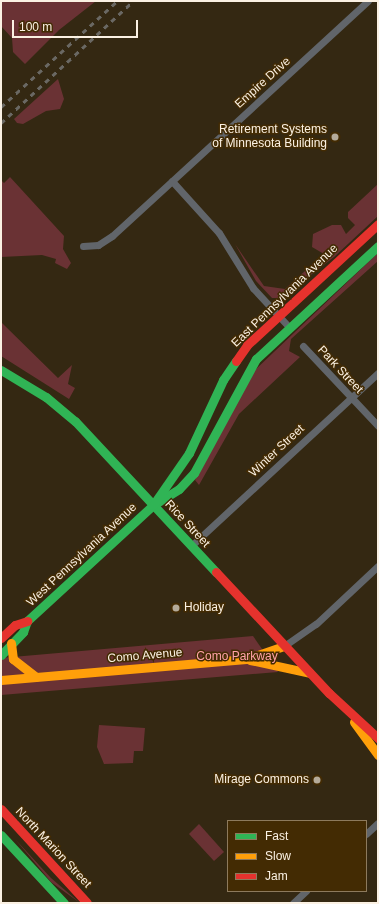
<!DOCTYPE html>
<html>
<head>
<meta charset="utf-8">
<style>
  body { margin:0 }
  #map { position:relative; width:379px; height:904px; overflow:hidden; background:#342812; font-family:Arial,sans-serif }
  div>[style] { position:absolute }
  .green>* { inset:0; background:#6a3234 }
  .street>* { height:7px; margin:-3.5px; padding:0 3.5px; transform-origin:3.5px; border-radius:3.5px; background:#61656a }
  .fast>* { height:9px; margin:-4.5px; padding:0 4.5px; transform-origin:4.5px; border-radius:4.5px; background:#30b455 }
  .slow>* { height:9px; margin:-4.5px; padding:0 4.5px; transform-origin:4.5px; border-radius:4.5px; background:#ff9f0a }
  .jam>* { height:9px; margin:-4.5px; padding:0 4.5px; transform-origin:4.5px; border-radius:4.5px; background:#e5322d }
  .rail>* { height:2.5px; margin-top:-1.25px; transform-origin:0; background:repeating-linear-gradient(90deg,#6a6863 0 5px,transparent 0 10px) }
  .dots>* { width:11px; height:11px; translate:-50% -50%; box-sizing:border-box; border:2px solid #432b03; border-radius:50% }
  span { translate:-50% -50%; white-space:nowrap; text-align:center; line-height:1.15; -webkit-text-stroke:3px #432b03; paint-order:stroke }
  .street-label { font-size:12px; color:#fbf1e3 }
  .poi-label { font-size:12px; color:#fbf1e3 }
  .right { translate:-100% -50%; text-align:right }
  .left { translate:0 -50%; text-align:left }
  .park-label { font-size:12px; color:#ffa2a8 }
  .frame { position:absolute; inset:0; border:2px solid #fbf1e3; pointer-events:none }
  .legend { position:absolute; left:227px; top:820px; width:140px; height:72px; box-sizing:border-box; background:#432b03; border:1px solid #8d7a5d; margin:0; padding:5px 7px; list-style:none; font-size:12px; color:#fbf1e3 }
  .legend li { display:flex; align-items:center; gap:8px; height:20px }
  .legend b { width:20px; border:1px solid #8d7a5d }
  .scale { position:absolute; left:12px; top:20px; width:126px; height:18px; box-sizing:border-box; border:2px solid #fbf1e3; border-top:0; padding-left:5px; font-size:12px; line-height:14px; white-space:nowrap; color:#fbf1e3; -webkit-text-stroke:3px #432b03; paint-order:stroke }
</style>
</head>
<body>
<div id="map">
  <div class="green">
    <i style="clip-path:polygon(1px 1px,96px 1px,59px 30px,25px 64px,13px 52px,12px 38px,1px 26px)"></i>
    <i style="clip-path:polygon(58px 79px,64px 99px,60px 109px,46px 111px,23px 124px,17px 123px,14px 119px)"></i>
    <i style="clip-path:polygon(10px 177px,64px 236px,63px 249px,71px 263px,67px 269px,55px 263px,56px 259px,42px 255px,1px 257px,1px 180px,4px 183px)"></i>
    <i style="clip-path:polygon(378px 184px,378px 216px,334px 257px,281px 298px,272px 298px,256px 281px,235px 244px,264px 286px,285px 289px,324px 254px,312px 247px,313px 234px,332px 225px,341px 225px,346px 234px,355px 225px,348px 218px,348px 212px)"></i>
    <i style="clip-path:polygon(378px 253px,378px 261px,291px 339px,289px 351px,300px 357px,239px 414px,199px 485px,195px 480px,252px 373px)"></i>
    <i style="clip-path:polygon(1px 322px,58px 378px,72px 365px,68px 384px,75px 388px,69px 399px,1px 356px)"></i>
    <i style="clip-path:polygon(253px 636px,278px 672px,1px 695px,1px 658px)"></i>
    <i style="clip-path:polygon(99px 725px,145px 728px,143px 751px,134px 751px,133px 763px,104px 764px,97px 747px)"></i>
    <i style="clip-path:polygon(199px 824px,224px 852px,214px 861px,189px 834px)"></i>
    <i style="clip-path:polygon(15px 839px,51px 878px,80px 903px,51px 882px)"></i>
  </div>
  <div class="street">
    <i style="left:83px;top:246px;width:15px;rotate:-4deg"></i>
    <i style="left:98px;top:245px;width:17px;rotate:-33deg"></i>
    <i style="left:112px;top:236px;width:81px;rotate:-42.5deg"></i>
    <i style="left:289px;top:327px;width:53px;rotate:-132.7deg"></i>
    <i style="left:253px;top:288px;width:65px;rotate:-121.7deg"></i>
    <i style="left:219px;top:233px;width:70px;rotate:-132.1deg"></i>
    <i style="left:172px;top:181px;width:266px;rotate:-42.6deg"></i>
    <i style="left:303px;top:346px;width:110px;rotate:46.8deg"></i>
    <i style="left:191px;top:546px;width:255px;rotate:-42.8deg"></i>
    <i style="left:284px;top:646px;width:39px;rotate:-35deg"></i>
    <i style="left:316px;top:624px;width:85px;rotate:-43.1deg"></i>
    <i style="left:366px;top:834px;width:16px;rotate:-43deg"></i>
    <i style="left:293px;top:903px;width:18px;rotate:-43deg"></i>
  </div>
  <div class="fast">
    <i style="left:1px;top:370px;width:52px;rotate:31deg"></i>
    <i style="left:46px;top:397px;width:38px;rotate:40deg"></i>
    <i style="left:75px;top:421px;width:207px;rotate:47deg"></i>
    <i style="left:155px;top:504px;width:28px;rotate:-32deg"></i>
    <i style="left:179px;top:489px;width:22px;rotate:-47deg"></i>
    <i style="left:194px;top:473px;width:130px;rotate:-61.5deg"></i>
    <i style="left:256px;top:359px;width:166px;rotate:-42.8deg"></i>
    <i style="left:1px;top:655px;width:32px;rotate:-46deg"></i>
    <i style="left:23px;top:632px;width:12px;rotate:-70deg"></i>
    <i style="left:27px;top:621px;width:171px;rotate:-42.6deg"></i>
    <i style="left:153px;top:505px;width:63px;rotate:-55.3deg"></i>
    <i style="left:189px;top:453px;width:81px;rotate:-65deg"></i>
    <i style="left:223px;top:380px;width:23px;rotate:-56deg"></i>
    <i style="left:1px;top:835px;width:93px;rotate:47.2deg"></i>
  </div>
  <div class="slow">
    <i style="left:11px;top:643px;width:16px;rotate:83deg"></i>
    <i style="left:13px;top:659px;width:29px;rotate:38deg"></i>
    <i style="left:250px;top:660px;width:61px;rotate:12.2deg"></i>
    <i style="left:1px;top:680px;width:246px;rotate:-4.9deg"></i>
    <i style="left:246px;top:659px;width:40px;rotate:-18.9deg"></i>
    <i style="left:354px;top:722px;width:41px;rotate:54deg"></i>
  </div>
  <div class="jam">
    <i style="left:236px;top:361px;width:19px;rotate:-55deg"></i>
    <i style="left:247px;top:345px;width:178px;rotate:-42.7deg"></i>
    <i style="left:216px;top:572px;width:166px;rotate:47deg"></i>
    <i style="left:329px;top:693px;width:67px;rotate:42.6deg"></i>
    <i style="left:1px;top:638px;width:19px;rotate:-43deg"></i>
    <i style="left:15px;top:625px;width:13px;rotate:-18deg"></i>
    <i style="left:1px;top:809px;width:127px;rotate:47.5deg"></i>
  </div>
  <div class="rail">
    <i style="left:1px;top:107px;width:157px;rotate:-42.4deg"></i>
    <i style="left:1px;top:123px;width:180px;rotate:-42.7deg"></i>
  </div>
  <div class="dots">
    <i style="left:335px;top:137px;background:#b5ab9a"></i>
    <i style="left:176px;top:608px;background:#b5ab9a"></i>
    <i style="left:317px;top:780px;background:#b5ab9a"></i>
  </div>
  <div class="street-label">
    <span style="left:263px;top:83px;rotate:-42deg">Empire Drive</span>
    <span style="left:285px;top:296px;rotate:-44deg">East Pennsylvania Avenue</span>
    <span style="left:340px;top:370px;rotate:47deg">Park Street</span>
    <span style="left:277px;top:451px;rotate:-43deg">Winter Street</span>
    <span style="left:187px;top:524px;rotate:47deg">Rice Street</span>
    <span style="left:82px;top:555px;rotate:-43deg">West Pennsylvania Avenue</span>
    <span style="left:145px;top:656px;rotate:-5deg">Como Avenue</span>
    <span style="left:53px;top:848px;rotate:47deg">North Marion Street</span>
  </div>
  <div class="poi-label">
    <span class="right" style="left:327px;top:137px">Retirement Systems<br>of Minnesota Building</span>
    <span class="left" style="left:184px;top:608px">Holiday</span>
    <span class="right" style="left:309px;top:780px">Mirage Commons</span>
  </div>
  <div class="park-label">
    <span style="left:237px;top:657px">Como Parkway</span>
  </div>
  <div class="frame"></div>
  <ul class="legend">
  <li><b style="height:5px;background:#30b455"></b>Fast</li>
  <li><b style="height:5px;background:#ff9f0a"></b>Slow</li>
  <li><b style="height:5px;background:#e5322d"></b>Jam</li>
  </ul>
  <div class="scale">100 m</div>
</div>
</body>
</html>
